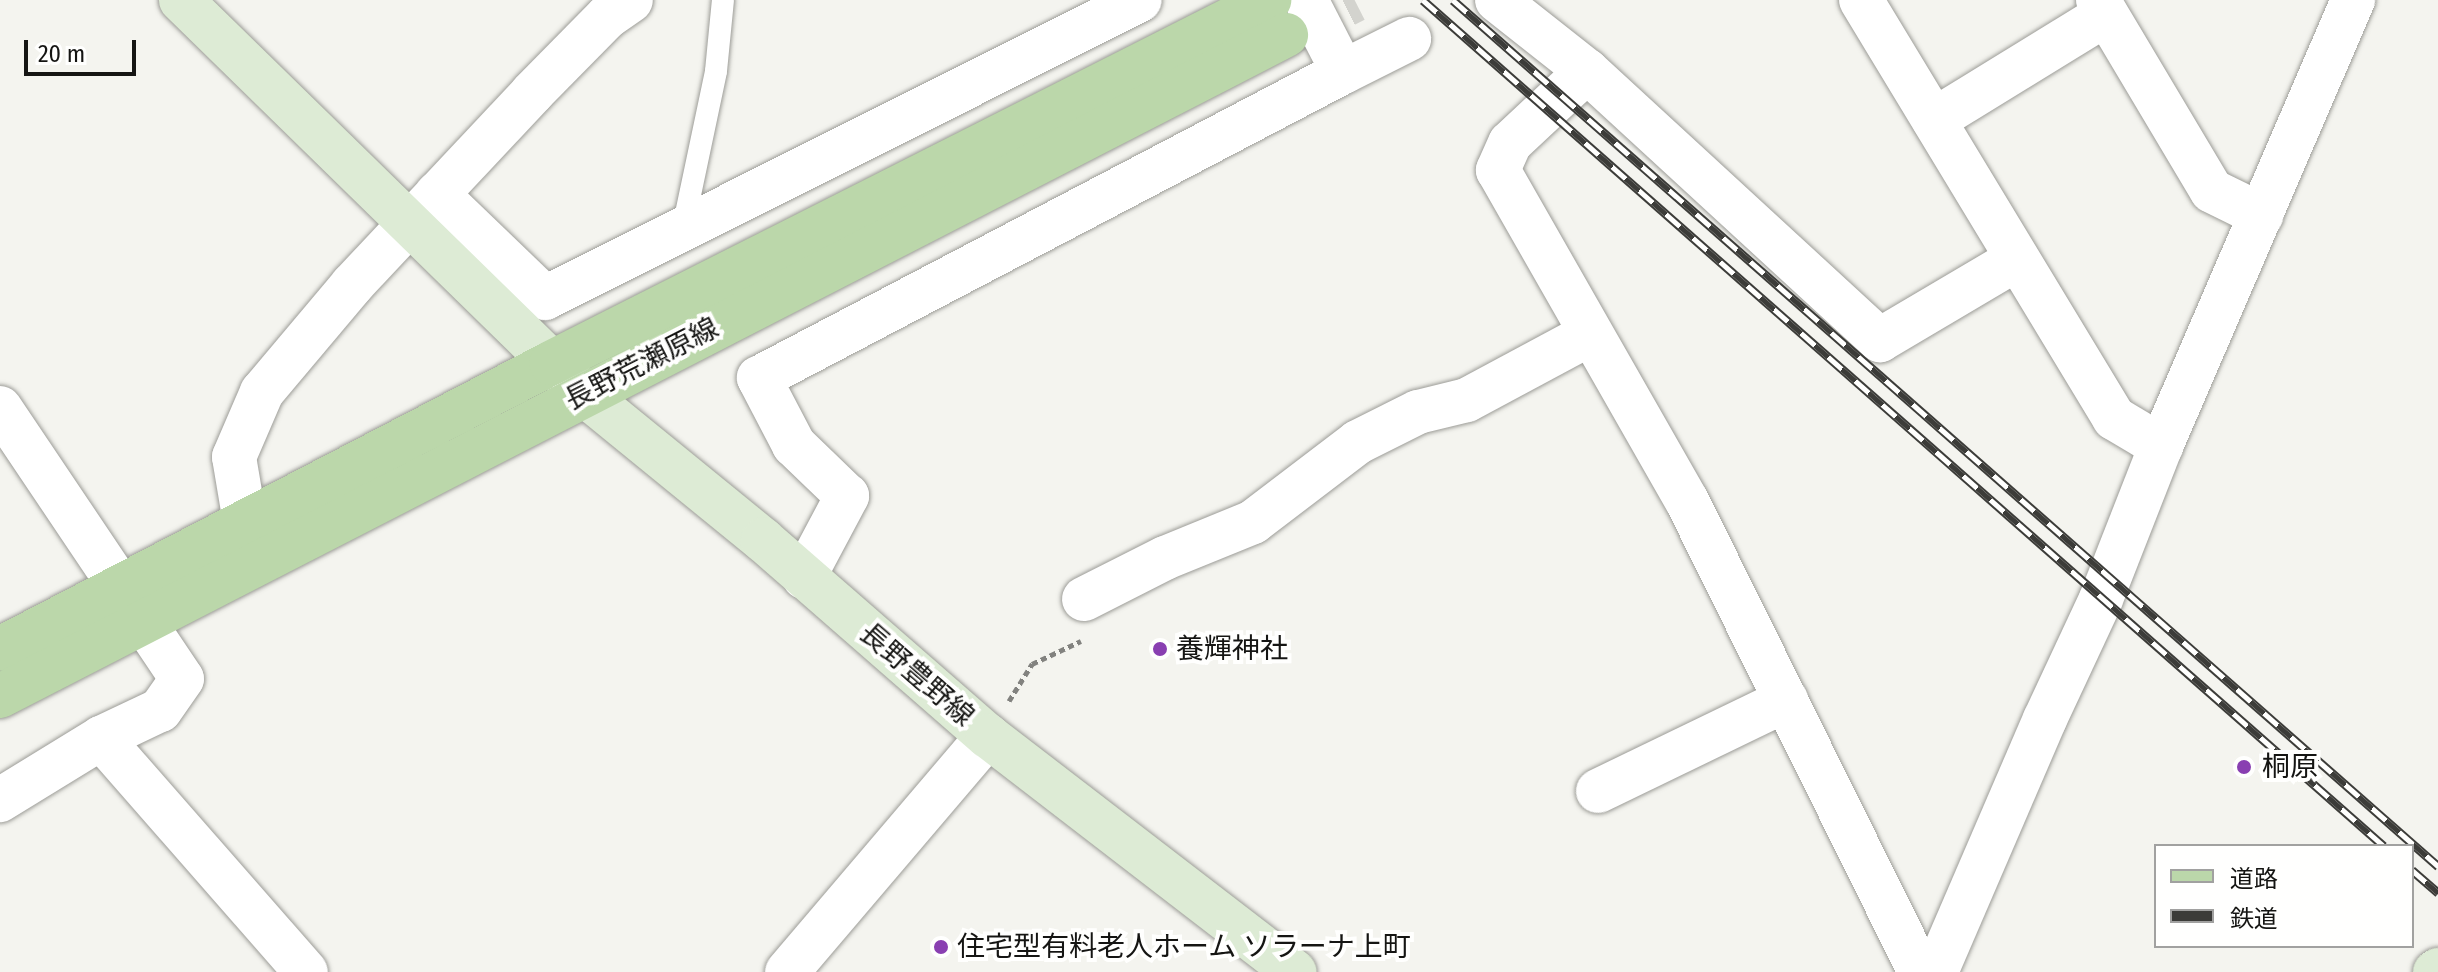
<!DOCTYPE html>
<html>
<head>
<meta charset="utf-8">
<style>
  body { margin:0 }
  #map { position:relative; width:2438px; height:972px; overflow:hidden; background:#f4f4ef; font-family:"Fira Sans Condensed","Noto Sans JP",sans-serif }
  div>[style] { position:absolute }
  .primary-tunnel>* { height:44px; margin-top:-22px; transform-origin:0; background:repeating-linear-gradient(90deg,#d3d3ce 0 44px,transparent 0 66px) }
  .path>* { height:5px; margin-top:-2.5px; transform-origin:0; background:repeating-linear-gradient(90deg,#82827f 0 6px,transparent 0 10px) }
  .roads { filter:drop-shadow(0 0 2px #9c9c97) drop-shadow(0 0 2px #9c9c97) }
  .lane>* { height:22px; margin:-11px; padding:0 11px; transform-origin:11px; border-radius:11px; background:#fff }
  .street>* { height:44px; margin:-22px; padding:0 22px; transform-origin:22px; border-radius:22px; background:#fff }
  .secondary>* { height:44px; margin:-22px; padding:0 22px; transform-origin:22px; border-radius:22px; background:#ddebd5 }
  .primary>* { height:44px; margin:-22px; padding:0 22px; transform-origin:22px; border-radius:22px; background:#bbd7aa }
  .rail>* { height:9px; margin-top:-4.5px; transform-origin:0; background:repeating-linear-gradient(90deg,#fffffe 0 18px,#3c3c39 0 36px); box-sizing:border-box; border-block:2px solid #3c3c39 }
  .dots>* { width:22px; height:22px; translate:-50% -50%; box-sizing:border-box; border:4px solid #fffffe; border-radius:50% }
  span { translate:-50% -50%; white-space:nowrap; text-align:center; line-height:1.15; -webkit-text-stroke:8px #fffffe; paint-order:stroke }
  .street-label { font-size:28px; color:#151513 }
  .poi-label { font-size:28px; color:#151513 }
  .left { translate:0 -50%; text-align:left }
  .legend { position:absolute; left:2154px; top:844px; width:260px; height:104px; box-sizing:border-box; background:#fffffe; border:2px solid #a1a1a0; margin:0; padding:10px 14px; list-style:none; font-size:24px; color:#151513 }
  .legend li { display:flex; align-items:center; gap:16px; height:40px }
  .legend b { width:40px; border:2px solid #a1a1a0 }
  .scale { position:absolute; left:24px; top:40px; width:112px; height:36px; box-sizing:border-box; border:4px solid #151513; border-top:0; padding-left:10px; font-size:24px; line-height:28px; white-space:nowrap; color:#151513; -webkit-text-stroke:6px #fffffe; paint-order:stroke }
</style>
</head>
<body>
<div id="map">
  <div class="primary-tunnel">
    <i style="left:1286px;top:35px;width:77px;rotate:-26.9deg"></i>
  </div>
  <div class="path">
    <i style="left:1009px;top:701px;width:44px;rotate:-58.1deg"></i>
    <i style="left:1032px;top:664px;width:54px;rotate:-25.1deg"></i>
  </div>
  <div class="roads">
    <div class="lane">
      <i style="left:683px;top:228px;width:160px;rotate:-78.1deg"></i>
      <i style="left:716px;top:71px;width:71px;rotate:-84.4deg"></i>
    </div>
    <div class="street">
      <i style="left:1497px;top:0;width:115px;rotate:38.3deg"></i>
      <i style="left:1587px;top:71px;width:398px;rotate:42.6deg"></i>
      <i style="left:1880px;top:340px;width:159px;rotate:-30.6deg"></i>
      <i style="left:1861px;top:0;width:489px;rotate:58.8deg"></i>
      <i style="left:2114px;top:418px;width:55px;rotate:30.8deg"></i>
      <i style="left:2098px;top:0;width:222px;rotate:59.2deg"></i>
      <i style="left:2212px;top:191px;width:55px;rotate:26.1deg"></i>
      <i style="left:1587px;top:71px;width:105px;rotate:136.9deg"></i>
      <i style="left:1510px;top:143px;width:30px;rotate:114deg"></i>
      <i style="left:1498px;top:170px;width:381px;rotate:60.3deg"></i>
      <i style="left:1687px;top:501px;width:525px;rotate:63.68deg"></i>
      <i style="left:1343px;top:72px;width:74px;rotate:-26.6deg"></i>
      <i style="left:1934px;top:120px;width:202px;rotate:-31.6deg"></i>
      <i style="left:437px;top:194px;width:150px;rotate:43.9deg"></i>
      <i style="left:545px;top:298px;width:665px;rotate:-26.6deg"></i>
      <i style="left:0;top:408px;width:326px;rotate:56.1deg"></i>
      <i style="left:182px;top:679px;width:38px;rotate:125deg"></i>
      <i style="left:160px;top:710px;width:65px;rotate:154.6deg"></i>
      <i style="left:101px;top:738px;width:119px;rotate:148.5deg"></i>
      <i style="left:245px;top:522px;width:66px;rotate:-99.6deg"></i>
      <i style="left:234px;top:457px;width:71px;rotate:-66.7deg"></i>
      <i style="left:262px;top:392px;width:140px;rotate:-49.9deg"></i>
      <i style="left:352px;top:285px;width:263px;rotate:-46.8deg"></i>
      <i style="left:532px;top:93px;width:107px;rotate:-45.4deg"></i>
      <i style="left:607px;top:17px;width:29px;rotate:-35deg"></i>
      <i style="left:804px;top:577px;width:92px;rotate:-62deg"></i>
      <i style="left:847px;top:496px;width:74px;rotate:-136.1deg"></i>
      <i style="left:794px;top:445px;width:76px;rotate:-117.6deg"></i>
      <i style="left:759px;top:378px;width:659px;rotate:-27.65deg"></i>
      <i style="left:1343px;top:72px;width:81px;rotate:-117.2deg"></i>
      <i style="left:1084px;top:599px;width:91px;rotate:-26.8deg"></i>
      <i style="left:1165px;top:558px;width:95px;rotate:-22.2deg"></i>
      <i style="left:1253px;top:522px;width:132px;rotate:-37.3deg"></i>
      <i style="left:1358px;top:442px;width:67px;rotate:-26.6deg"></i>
      <i style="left:1418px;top:412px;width:50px;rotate:-13.8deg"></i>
      <i style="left:1467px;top:400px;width:140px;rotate:-28.2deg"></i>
      <i style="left:101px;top:738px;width:311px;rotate:48.8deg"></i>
      <i style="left:1598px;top:791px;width:209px;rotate:-25.8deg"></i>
      <i style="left:787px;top:972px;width:310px;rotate:-49.6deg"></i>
      <i style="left:1936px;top:972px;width:275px;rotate:-66.7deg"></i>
      <i style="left:2045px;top:719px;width:132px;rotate:-65deg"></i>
      <i style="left:2101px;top:599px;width:164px;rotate:-68.6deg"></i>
      <i style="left:2161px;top:446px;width:486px;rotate:-66.7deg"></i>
    </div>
    <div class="secondary">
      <i style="left:181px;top:0;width:564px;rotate:44.35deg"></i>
      <i style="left:584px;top:394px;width:231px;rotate:39.2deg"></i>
      <i style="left:763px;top:540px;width:298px;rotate:41.1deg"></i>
      <i style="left:988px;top:736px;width:387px;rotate:37.6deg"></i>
      <i style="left:2435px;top:972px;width:4px;rotate:-34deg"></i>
    </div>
    <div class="primary">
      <i style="left:0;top:649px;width:621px;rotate:-27.43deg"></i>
      <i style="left:551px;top:363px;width:805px;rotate:-26.82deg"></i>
      <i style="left:0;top:696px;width:1446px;rotate:-27.2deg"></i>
    </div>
  </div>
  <div class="rail">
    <i style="left:1423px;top:0;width:1280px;rotate:41.36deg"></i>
    <i style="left:1453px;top:0;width:1312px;rotate:41.32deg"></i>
    <i style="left:2412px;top:870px;width:35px;rotate:41deg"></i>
  </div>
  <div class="dots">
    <i style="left:1160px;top:649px;background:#893fb1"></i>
    <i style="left:2244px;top:767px;background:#893fb1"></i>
    <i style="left:941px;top:947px;background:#893fb1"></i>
  </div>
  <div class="street-label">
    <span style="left:642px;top:364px;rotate:-27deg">長野荒瀬原線</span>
    <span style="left:917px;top:675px;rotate:41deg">長野豊野線</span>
  </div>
  <div class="poi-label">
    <span class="left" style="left:1176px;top:649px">養輝神社</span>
    <span class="left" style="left:2262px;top:767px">桐原</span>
    <span class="left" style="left:957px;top:947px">住宅型有料老人ホーム ソラーナ上町</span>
  </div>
  <ul class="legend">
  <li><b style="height:10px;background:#bbd7aa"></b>道路</li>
  <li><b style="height:10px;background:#3c3c39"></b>鉄道</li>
  </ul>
  <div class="scale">20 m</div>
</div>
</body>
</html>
